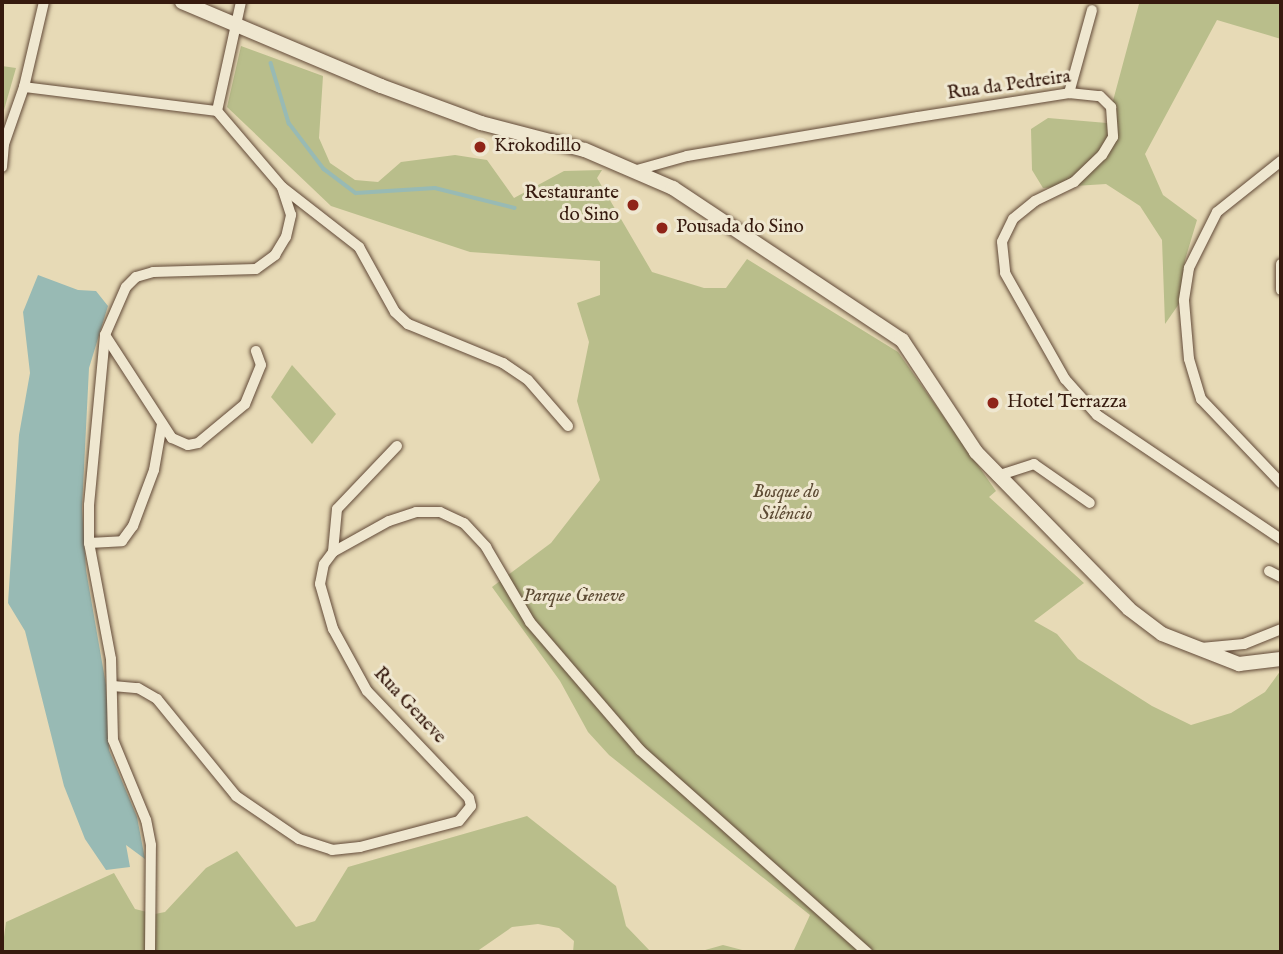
<!DOCTYPE html>
<html>
<head>
<meta charset="utf-8">
<style>
  body { margin:0 }
  #map { position:relative; width:1283px; height:954px; overflow:hidden; background:#e7dab6; font-family:"IM FELL English",serif }
  div>[style] { position:absolute }
  .green>* { inset:0; background:#b9be8b }
  .water>* { inset:0; background:#98bab4 }
  .stream>* { height:3.5px; margin:-1.75px; padding:0 1.75px; transform-origin:1.75px; border-radius:1.75px; background:#98bab4 }
  .roads { filter:drop-shadow(0 0 2px #624a38) drop-shadow(0 0 2px #624a38) }
  .street>* { height:10px; margin:-5px; padding:0 5px; transform-origin:5px; border-radius:5px; background:#efe7d0 }
  .secondary>* { height:14px; margin:-7px; padding:0 7px; transform-origin:7px; border-radius:7px; background:#efe7d0 }
  .dots>* { width:19px; height:19px; translate:-50% -50%; box-sizing:border-box; border:4px solid #efe7d0; border-radius:50% }
  span { translate:-50% -50%; white-space:nowrap; text-align:center; line-height:1.15; -webkit-text-stroke:6px #efe7d0; paint-order:stroke }
  .street-label { font-size:19px; color:#361a0e }
  .poi-label { font-size:19px; color:#361a0e }
  .left { translate:0 -50%; text-align:left }
  .right { translate:-100% -50%; text-align:right }
  .park-label { font-size:19px; color:#5d4b34; font-style:italic }
  .frame { position:absolute; inset:0; border:4px solid #361a0e; pointer-events:none }
</style>
</head>
<body>
<div id="map">
  <div class="green">
    <i style="clip-path:polygon(1122px 2px,1281px 2px,1281px 39px,1217px 20px,1145px 154px,1163px 195px,1197px 220px,1185px 260px,1181px 301px,1165px 324px,1162px 240px,1140px 206px,1106px 184px,1043px 188px,1032px 170px,1031px 129px,1048px 118px,1107px 123px,1139px 4px)"></i>
    <i style="clip-path:polygon(241px 46px,323px 76px,319px 138px,330px 163px,355px 180px,378px 182px,401px 162px,455px 155px,487px 160px,514px 198px,564px 171px,602px 170px,597px 178px,652px 272px,704px 288px,726px 288px,747px 259px,898px 352px,996px 491px,989px 497px,1084px 583px,1034px 621px,1057px 634px,1078px 659px,1152px 706px,1191px 725px,1231px 713px,1265px 692px,1281px 670px,1281px 952px,793px 952px,810px 915px,609px 755px,588px 732px,560px 681px,492px 587px,551px 543px,600px 480px,577px 401px,589px 342px,577px 303px,600px 295px,600px 261px,470px 252px,331px 206px,227px 107px)"></i>
    <i style="clip-path:polygon(2px 66px,16px 68px,2px 117px)"></i>
    <i style="clip-path:polygon(292px 365px,336px 414px,312px 444px,271px 397px)"></i>
    <i style="clip-path:polygon(527px 816px,616px 886px,626px 926px,651px 952px,573px 952px,574px 941px,559px 928px,538px 924px,512px 927px,476px 952px,2px 952px,6px 922px,114px 873px,135px 909px,155px 914px,165px 912px,206px 868px,237px 851px,296px 927px,315px 921px,348px 867px)"></i>
    <i style="clip-path:polygon(723px 945px,750px 952px,698px 952px)"></i>
  </div>
  <div class="water">
    <i style="clip-path:polygon(38px 275px,78px 290px,96px 291px,108px 306px,89px 368px,82px 508px,86px 570px,106px 685px,109px 750px,137px 817px,145px 859px,126px 845px,130px 867px,106px 870px,85px 839px,64px 786px,25px 631px,8px 603px,19px 435px,30px 373px,23px 312px)"></i>
  </div>
  <div class="stream">
    <i style="left:271px;top:63px;width:63px;rotate:73.3deg"></i>
    <i style="left:289px;top:123px;width:58px;rotate:52.7deg"></i>
    <i style="left:324px;top:169px;width:40px;rotate:37deg"></i>
    <i style="left:356px;top:193px;width:79px;rotate:-3.6deg"></i>
    <i style="left:435px;top:188px;width:82px;rotate:14deg"></i>
  </div>
  <div class="roads">
    <div class="street">
      <i style="left:24px;top:87px;width:194px;rotate:7.1deg"></i>
      <i style="left:1069px;top:93px;width:86px;rotate:-74.5deg"></i>
      <i style="left:217px;top:111px;width:112px;rotate:-77.6deg"></i>
      <i style="left:1281px;top:161px;width:82px;rotate:141.4deg"></i>
      <i style="left:1217px;top:212px;width:63px;rotate:116.6deg"></i>
      <i style="left:1189px;top:268px;width:33px;rotate:99deg"></i>
      <i style="left:1184px;top:301px;width:58px;rotate:85.1deg"></i>
      <i style="left:1189px;top:359px;width:42px;rotate:73.3deg"></i>
      <i style="left:1201px;top:399px;width:116px;rotate:46.4deg"></i>
      <i style="left:2px;top:167px;width:23px;rotate:-85deg"></i>
      <i style="left:4px;top:144px;width:60px;rotate:-70.7deg"></i>
      <i style="left:24px;top:87px;width:87px;rotate:-76.8deg"></i>
      <i style="left:637px;top:170px;width:52px;rotate:-15.6deg"></i>
      <i style="left:687px;top:156px;width:234px;rotate:-9.6deg"></i>
      <i style="left:918px;top:117px;width:153px;rotate:-9deg"></i>
      <i style="left:1069px;top:93px;width:31px;rotate:6deg"></i>
      <i style="left:1100px;top:96px;width:16px;rotate:45deg"></i>
      <i style="left:1111px;top:107px;width:30px;rotate:86deg"></i>
      <i style="left:1113px;top:137px;width:21px;rotate:121deg"></i>
      <i style="left:1102px;top:155px;width:39px;rotate:136deg"></i>
      <i style="left:1074px;top:182px;width:43px;rotate:154deg"></i>
      <i style="left:1035px;top:201px;width:28px;rotate:141deg"></i>
      <i style="left:1013px;top:219px;width:25px;rotate:116deg"></i>
      <i style="left:1002px;top:242px;width:31px;rotate:84deg"></i>
      <i style="left:1005px;top:273px;width:122px;rotate:60.5deg"></i>
      <i style="left:1065px;top:379px;width:48px;rotate:48.4deg"></i>
      <i style="left:1097px;top:415px;width:222px;rotate:34deg"></i>
      <i style="left:282px;top:187px;width:98px;rotate:37.9deg"></i>
      <i style="left:359px;top:247px;width:74px;rotate:61deg"></i>
      <i style="left:395px;top:312px;width:18px;rotate:43deg"></i>
      <i style="left:408px;top:324px;width:103px;rotate:22.3deg"></i>
      <i style="left:503px;top:363px;width:30px;rotate:34deg"></i>
      <i style="left:528px;top:380px;width:61px;rotate:49deg"></i>
      <i style="left:1281px;top:264px;width:26px;rotate:90deg"></i>
      <i style="left:105px;top:335px;width:123px;rotate:57deg"></i>
      <i style="left:172px;top:438px;width:17px;rotate:24deg"></i>
      <i style="left:188px;top:445px;width:10px;rotate:-11deg"></i>
      <i style="left:198px;top:443px;width:61px;rotate:-39.7deg"></i>
      <i style="left:245px;top:404px;width:42px;rotate:-67.7deg"></i>
      <i style="left:261px;top:365px;width:15px;rotate:-110deg"></i>
      <i style="left:997px;top:476px;width:39px;rotate:-18deg"></i>
      <i style="left:1034px;top:464px;width:68px;rotate:34.9deg"></i>
      <i style="left:89px;top:543px;width:33px;rotate:-3deg"></i>
      <i style="left:122px;top:541px;width:19px;rotate:-54deg"></i>
      <i style="left:133px;top:526px;width:60px;rotate:-69.4deg"></i>
      <i style="left:154px;top:470px;width:47px;rotate:-80.1deg"></i>
      <i style="left:333px;top:552px;width:43px;rotate:-84.7deg"></i>
      <i style="left:337px;top:509px;width:87px;rotate:-46.4deg"></i>
      <i style="left:1269px;top:571px;width:13px;rotate:27deg"></i>
      <i style="left:1201px;top:648px;width:43px;rotate:-5.3deg"></i>
      <i style="left:1244px;top:644px;width:40px;rotate:-22deg"></i>
      <i style="left:113px;top:686px;width:25px;rotate:5deg"></i>
      <i style="left:138px;top:688px;width:22px;rotate:30deg"></i>
      <i style="left:157px;top:699px;width:125px;rotate:50.8deg"></i>
      <i style="left:236px;top:796px;width:76px;rotate:34.3deg"></i>
      <i style="left:299px;top:839px;width:35px;rotate:18deg"></i>
      <i style="left:332px;top:850px;width:28px;rotate:-6deg"></i>
      <i style="left:360px;top:847px;width:102px;rotate:-14.7deg"></i>
      <i style="left:459px;top:821px;width:19px;rotate:-51deg"></i>
      <i style="left:471px;top:806px;width:8px;rotate:-104deg"></i>
      <i style="left:469px;top:798px;width:148px;rotate:-133.6deg"></i>
      <i style="left:367px;top:691px;width:71px;rotate:-118.7deg"></i>
      <i style="left:333px;top:629px;width:47px;rotate:-106.1deg"></i>
      <i style="left:320px;top:584px;width:20px;rotate:-79deg"></i>
      <i style="left:324px;top:564px;width:15px;rotate:-53deg"></i>
      <i style="left:333px;top:552px;width:64px;rotate:-29deg"></i>
      <i style="left:389px;top:521px;width:28px;rotate:-18deg"></i>
      <i style="left:416px;top:512px;width:24px"></i>
      <i style="left:440px;top:512px;width:26px;rotate:25deg"></i>
      <i style="left:464px;top:523px;width:33px;rotate:47deg"></i>
      <i style="left:486px;top:547px;width:87px;rotate:59.6deg"></i>
      <i style="left:530px;top:622px;width:169px;rotate:49.3deg"></i>
      <i style="left:640px;top:750px;width:304px;rotate:41.7deg"></i>
      <i style="left:150px;top:952px;width:107px;rotate:-89.5deg"></i>
      <i style="left:151px;top:845px;width:25px;rotate:-101deg"></i>
      <i style="left:146px;top:820px;width:87px;rotate:-112.4deg"></i>
      <i style="left:113px;top:740px;width:81px;rotate:-91.4deg"></i>
      <i style="left:111px;top:659px;width:118px;rotate:-100.7deg"></i>
      <i style="left:89px;top:543px;width:38px;rotate:-90deg"></i>
      <i style="left:89px;top:505px;width:171px;rotate:-84.6deg"></i>
      <i style="left:105px;top:335px;width:52px;rotate:-66.4deg"></i>
      <i style="left:126px;top:287px;width:14px;rotate:-45deg"></i>
      <i style="left:136px;top:277px;width:18px;rotate:-16deg"></i>
      <i style="left:153px;top:272px;width:103px;rotate:-1.7deg"></i>
      <i style="left:256px;top:269px;width:24px;rotate:-36deg"></i>
      <i style="left:275px;top:255px;width:21px;rotate:-59deg"></i>
      <i style="left:286px;top:237px;width:23px;rotate:-77deg"></i>
      <i style="left:291px;top:215px;width:29px;rotate:-108deg"></i>
      <i style="left:282px;top:187px;width:100px;rotate:-130.5deg"></i>
    </div>
    <div class="secondary">
      <i style="left:182px;top:2px;width:216px;rotate:22.9deg"></i>
      <i style="left:381px;top:86px;width:107px;rotate:20.3deg"></i>
      <i style="left:481px;top:123px;width:107px;rotate:14.6deg"></i>
      <i style="left:585px;top:150px;width:96px;rotate:23.4deg"></i>
      <i style="left:673px;top:188px;width:275px;rotate:33.6deg"></i>
      <i style="left:902px;top:340px;width:134px;rotate:56.5deg"></i>
      <i style="left:976px;top:452px;width:219px;rotate:45.7deg"></i>
      <i style="left:1129px;top:609px;width:41px;rotate:37.1deg"></i>
      <i style="left:1162px;top:634px;width:83px;rotate:21.3deg"></i>
      <i style="left:1239px;top:664px;width:42px;rotate:-6.8deg"></i>
    </div>
  </div>
  <div class="dots">
    <i style="left:480px;top:147px;background:#8f2418"></i>
    <i style="left:633px;top:205px;background:#8f2418"></i>
    <i style="left:662px;top:228px;background:#8f2418"></i>
    <i style="left:993px;top:403px;background:#8f2418"></i>
  </div>
  <div class="street-label">
    <span style="left:1009px;top:86px;rotate:-8deg">Rua da Pedreira</span>
    <span style="left:409px;top:706px;rotate:47deg">Rua Geneve</span>
  </div>
  <div class="poi-label">
    <span class="left" style="left:494px;top:147px">Krokodillo</span>
    <span class="right" style="left:619px;top:205px">Restaurante<br>do Sino</span>
    <span class="left" style="left:676px;top:228px">Pousada do Sino</span>
    <span class="left" style="left:1007px;top:403px">Hotel Terrazza</span>
  </div>
  <div class="park-label">
    <span style="left:786px;top:504px">Bosque do<br>Silêncio</span>
    <span style="left:574px;top:597px">Parque Geneve</span>
  </div>
  <div class="frame"></div>
</div>
</body>
</html>
